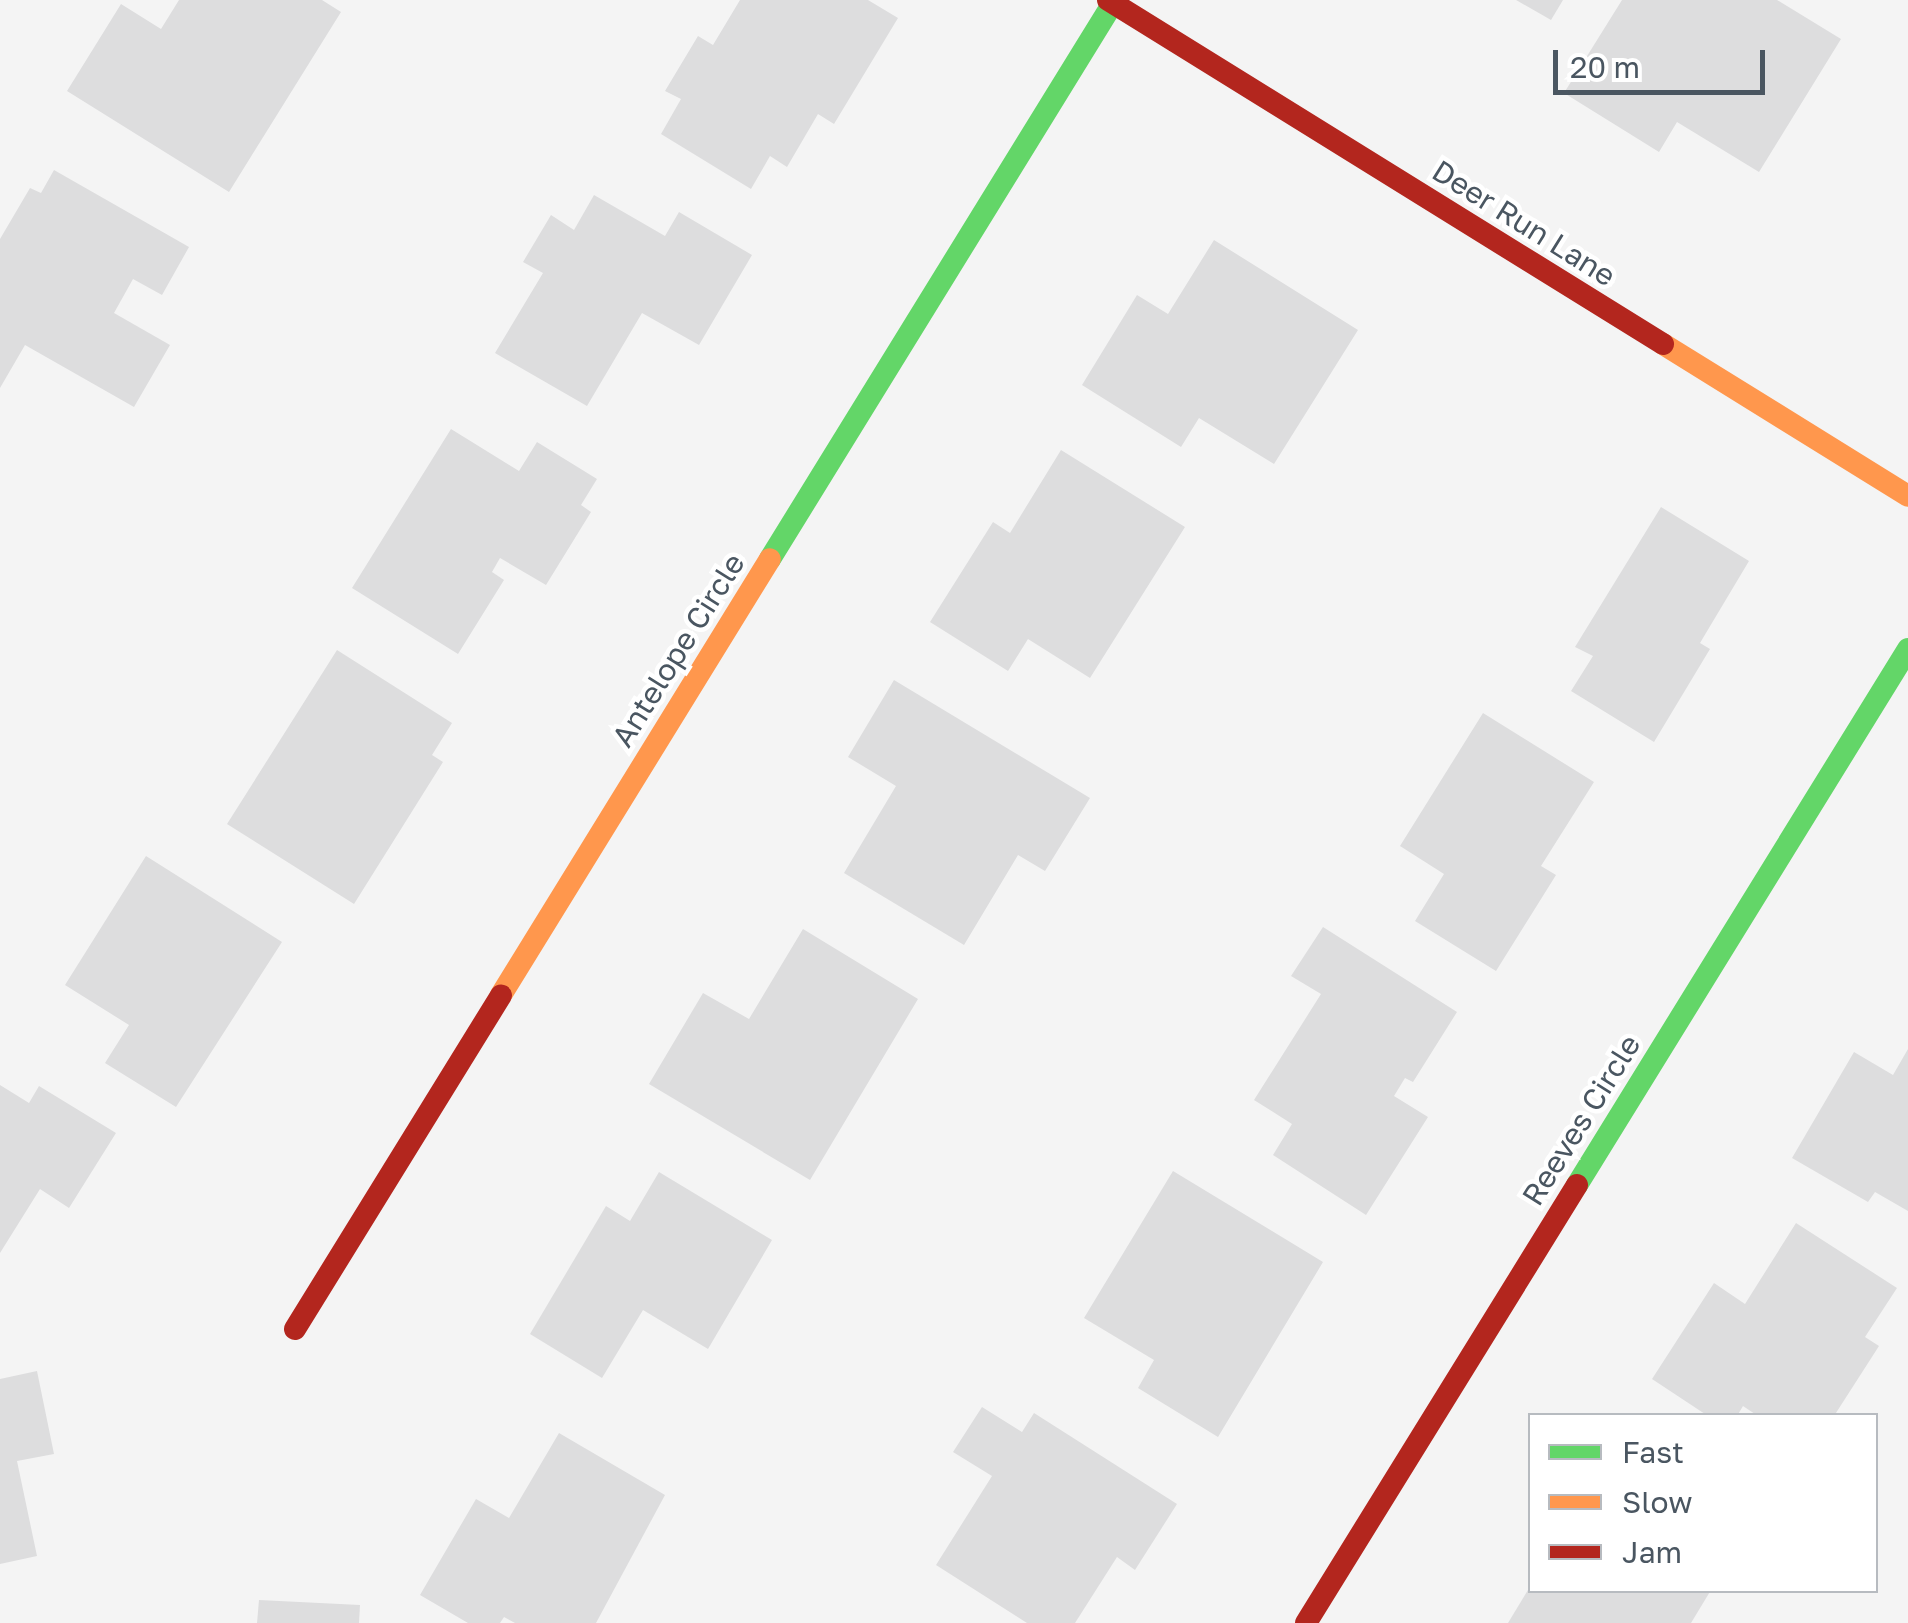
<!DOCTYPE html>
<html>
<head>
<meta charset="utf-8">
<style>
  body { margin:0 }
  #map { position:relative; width:1908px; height:1623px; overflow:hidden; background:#f4f4f4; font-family:"Golos Text",sans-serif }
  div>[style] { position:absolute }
  .building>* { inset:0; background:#ddddde }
  .fast>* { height:22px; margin:-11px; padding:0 11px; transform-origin:11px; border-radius:11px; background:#63d668 }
  .slow>* { height:22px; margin:-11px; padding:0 11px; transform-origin:11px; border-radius:11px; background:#ff974d }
  .jam>* { height:22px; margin:-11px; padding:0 11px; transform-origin:11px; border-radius:11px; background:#b3261e }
  span { translate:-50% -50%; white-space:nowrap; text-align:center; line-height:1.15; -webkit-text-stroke:9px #fff; paint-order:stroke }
  .street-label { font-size:30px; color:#4a5661 }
  .legend { position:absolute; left:1528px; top:1413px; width:350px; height:180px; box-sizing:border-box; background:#fff; border:2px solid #b7bbc0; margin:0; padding:12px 18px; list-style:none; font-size:30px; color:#4a5661 }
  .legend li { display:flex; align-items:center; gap:20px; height:50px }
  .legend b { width:50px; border:2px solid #b7bbc0 }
  .scale { position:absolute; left:1553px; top:50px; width:212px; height:45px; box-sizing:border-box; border:5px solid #4a5661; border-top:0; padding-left:12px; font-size:30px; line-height:35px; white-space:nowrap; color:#4a5661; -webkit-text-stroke:8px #fff; paint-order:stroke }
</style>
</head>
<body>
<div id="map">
  <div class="building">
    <i style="clip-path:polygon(179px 0,322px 0,341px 12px,229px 192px,67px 91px,121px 4px,161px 29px)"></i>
    <i style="clip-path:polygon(740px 0,868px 0,898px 18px,834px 124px,818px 114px,787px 167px,770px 156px,751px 189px,661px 134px,681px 99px,665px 91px,698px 36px,713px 45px)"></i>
    <i style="clip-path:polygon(1516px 0,1563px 0,1551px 20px)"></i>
    <i style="clip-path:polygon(1622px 0,1777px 0,1841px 39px,1759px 172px,1677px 122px,1659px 152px,1564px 93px)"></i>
    <i style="clip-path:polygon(54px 170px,189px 247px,162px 295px,133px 279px,114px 313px,170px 345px,134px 407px,25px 345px,0 388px,0 239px,30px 188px,41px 193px)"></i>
    <i style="clip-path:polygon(594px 195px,665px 236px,679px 212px,752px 255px,699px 345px,642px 313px,587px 406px,495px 353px,543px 273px,523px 262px,551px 215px,574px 230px)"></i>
    <i style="clip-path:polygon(1214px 240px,1358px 330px,1274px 464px,1199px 418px,1181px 447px,1082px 385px,1137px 295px,1168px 314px)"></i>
    <i style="clip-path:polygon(451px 429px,519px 471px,537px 442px,597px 479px,581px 505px,591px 512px,546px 585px,500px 558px,492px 572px,504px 580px,458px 654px,352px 588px)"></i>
    <i style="clip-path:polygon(1061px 450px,1185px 527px,1090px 678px,1028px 639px,1008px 671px,930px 622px,993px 522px,1010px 533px)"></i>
    <i style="clip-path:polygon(1661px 507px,1749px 561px,1700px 643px,1710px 649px,1654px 742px,1571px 691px,1593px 656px,1575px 647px)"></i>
    <i style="clip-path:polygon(337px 650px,452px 723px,432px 755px,443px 762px,354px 904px,227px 824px)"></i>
    <i style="clip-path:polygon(894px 680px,1090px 798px,1045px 871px,1018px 855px,964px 945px,844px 873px,896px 786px,848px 757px)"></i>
    <i style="clip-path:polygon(1483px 713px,1594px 782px,1541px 866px,1556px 875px,1496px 971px,1415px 921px,1444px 874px,1400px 846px)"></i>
    <i style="clip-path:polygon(146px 856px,282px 942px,176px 1107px,105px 1063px,129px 1025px,65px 985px)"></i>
    <i style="clip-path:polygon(1323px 927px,1457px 1012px,1413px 1082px,1405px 1078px,1394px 1096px,1428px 1117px,1366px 1215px,1273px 1155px,1292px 1124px,1254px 1100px,1321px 994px,1291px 976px)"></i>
    <i style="clip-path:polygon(803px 929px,918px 999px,810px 1180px,649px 1084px,703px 993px,749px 1019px)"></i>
    <i style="clip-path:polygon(1908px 1049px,1908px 1211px,1875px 1192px,1868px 1202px,1792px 1158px,1854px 1052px,1893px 1075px)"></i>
    <i style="clip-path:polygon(0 1085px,29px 1103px,39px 1086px,116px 1133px,69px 1208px,40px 1189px,0 1253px)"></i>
    <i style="clip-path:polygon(1173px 1171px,1323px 1262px,1218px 1437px,1138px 1388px,1154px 1360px,1084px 1318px)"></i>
    <i style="clip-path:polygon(659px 1172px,772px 1240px,708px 1349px,643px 1310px,602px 1378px,530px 1334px,606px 1206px,630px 1221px)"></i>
    <i style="clip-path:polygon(1796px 1223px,1897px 1288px,1865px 1337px,1879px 1346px,1834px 1416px,1758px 1416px,1743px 1406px,1737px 1416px,1708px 1416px,1652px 1379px,1714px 1283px,1745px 1304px)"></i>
    <i style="clip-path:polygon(37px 1371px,54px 1454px,17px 1461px,37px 1556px,0 1564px,0 1379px)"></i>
    <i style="clip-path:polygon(982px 1407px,1022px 1432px,1034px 1413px,1177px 1504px,1135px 1570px,1117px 1557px,1075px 1623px,1027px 1623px,936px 1565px,992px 1476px,953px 1452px)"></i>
    <i style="clip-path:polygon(559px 1433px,665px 1495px,596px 1623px,515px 1623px,504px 1617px,500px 1623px,468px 1623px,420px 1595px,476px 1499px,509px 1518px)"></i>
    <i style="clip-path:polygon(1528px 1590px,1711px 1590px,1691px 1623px,1508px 1623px)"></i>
    <i style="clip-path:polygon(259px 1600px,360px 1605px,359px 1623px,257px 1623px)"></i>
  </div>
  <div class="fast">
    <i style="left:770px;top:559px;width:653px;rotate:-58.33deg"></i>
    <i style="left:1577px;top:1185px;width:630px;rotate:-58.3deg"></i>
  </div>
  <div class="slow">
    <i style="left:1663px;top:344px;width:288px;rotate:31.8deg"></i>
    <i style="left:501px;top:995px;width:512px;rotate:-58.33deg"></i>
  </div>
  <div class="jam">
    <i style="left:1108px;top:0;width:653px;rotate:31.79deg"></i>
    <i style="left:295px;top:1329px;width:392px;rotate:-58.3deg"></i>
    <i style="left:1306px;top:1623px;width:515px;rotate:-58.25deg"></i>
  </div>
  <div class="street-label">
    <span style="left:1524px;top:223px;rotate:32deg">Deer Run Lane</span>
    <span style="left:678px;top:650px;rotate:-58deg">Antelope Circle</span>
    <span style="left:1581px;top:1120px;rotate:-58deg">Reeves Circle</span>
  </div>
  <ul class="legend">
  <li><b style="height:12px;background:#63d668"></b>Fast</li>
  <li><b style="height:12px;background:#ff974d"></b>Slow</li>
  <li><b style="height:12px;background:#b3261e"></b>Jam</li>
  </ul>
  <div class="scale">20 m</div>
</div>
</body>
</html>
